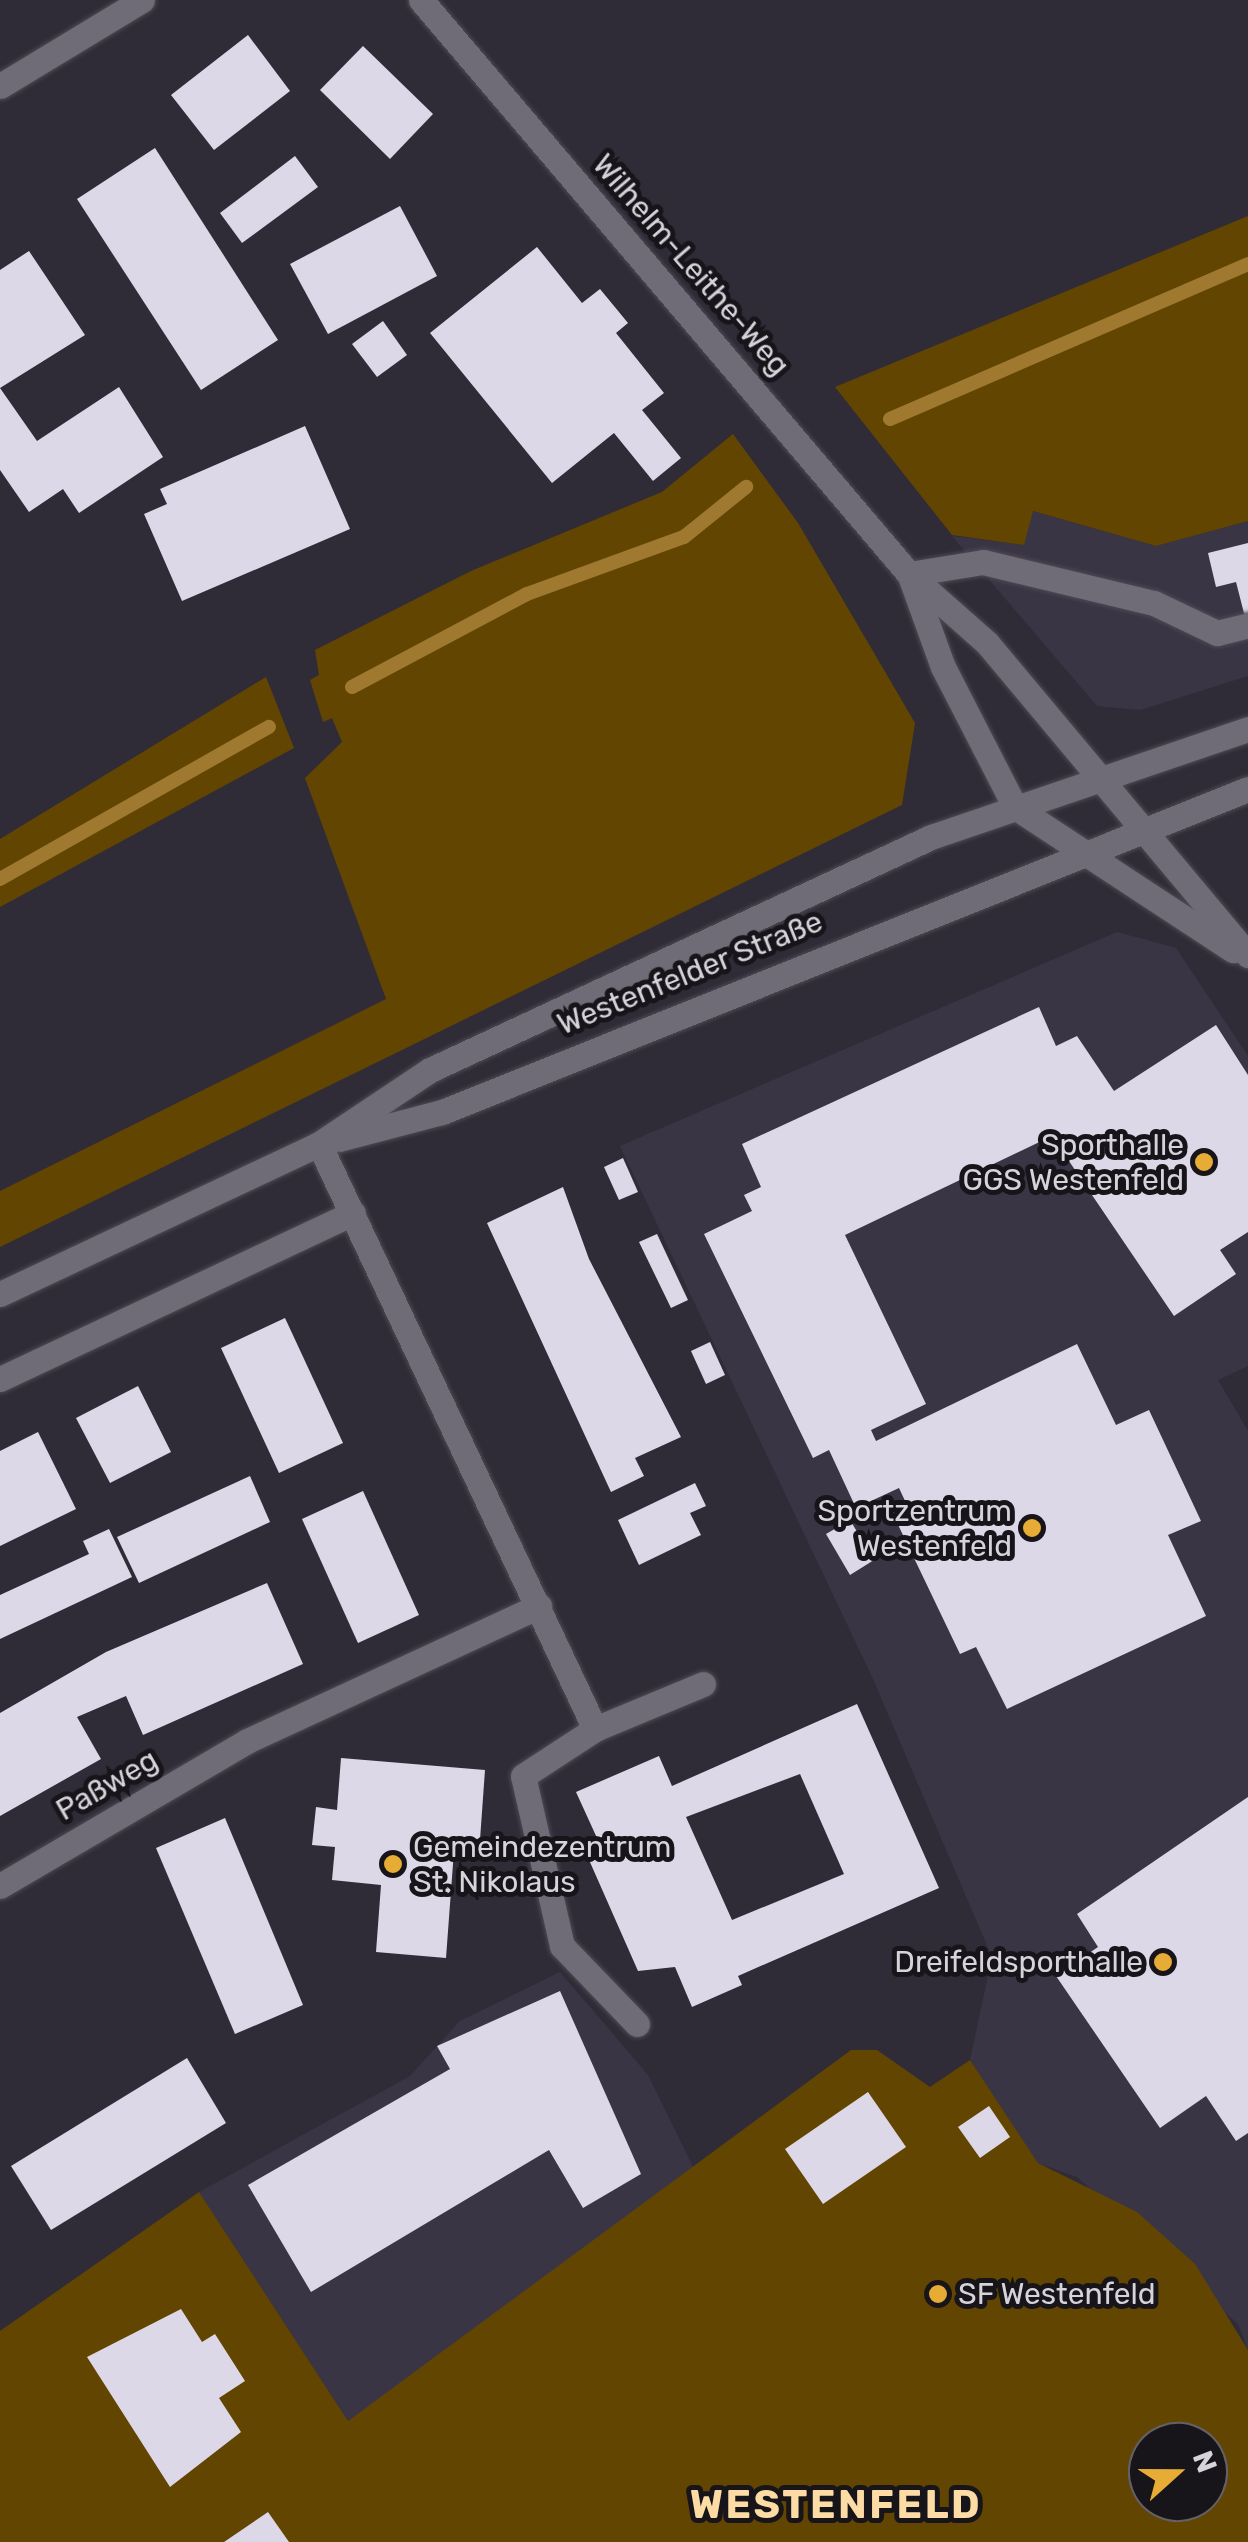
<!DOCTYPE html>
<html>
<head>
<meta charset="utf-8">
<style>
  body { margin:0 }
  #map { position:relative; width:1248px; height:2542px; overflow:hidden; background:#302c37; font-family:Rubik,sans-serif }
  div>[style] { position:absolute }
  .built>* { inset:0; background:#3a3545 }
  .green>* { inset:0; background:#634502 }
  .stream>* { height:14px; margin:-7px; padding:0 7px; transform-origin:7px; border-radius:7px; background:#9f792f }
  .building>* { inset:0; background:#ddd8e7 }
  .roads { filter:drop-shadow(0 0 2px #4d4a53) drop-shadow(0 0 2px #4d4a53) }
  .minor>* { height:25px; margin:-12.5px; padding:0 12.5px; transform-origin:12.5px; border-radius:12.5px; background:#6f6b77 }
  .dots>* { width:28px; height:28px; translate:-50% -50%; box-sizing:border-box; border:5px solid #17151a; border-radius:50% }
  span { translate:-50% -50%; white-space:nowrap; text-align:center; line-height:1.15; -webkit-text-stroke:10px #17151a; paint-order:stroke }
  .street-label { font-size:30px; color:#d6d4db }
  .poi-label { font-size:30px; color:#d6d4db }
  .right { translate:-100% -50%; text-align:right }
  .left { translate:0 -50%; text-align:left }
  .district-label { font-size:40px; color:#fcdca4; font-weight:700; letter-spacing:2.5px }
  .north { position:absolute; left:1128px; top:2422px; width:100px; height:100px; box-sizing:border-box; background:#17151a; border:2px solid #636167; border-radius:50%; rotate:69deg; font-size:28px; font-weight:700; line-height:40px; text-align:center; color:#d6d4db }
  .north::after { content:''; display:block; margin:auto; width:35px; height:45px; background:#e6ac36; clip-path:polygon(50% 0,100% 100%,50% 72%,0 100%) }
</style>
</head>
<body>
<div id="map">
  <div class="built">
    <i style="clip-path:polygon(1032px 511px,1156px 546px,1248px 521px,1248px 676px,1140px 710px,1097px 706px,952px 536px,1023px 545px)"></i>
    <i style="clip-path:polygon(1117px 932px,1176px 948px,1248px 1056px,1248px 1366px,1218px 1380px,1248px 1431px,1248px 2350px,1238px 2324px,1077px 2177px,1038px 2163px,970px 2060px,992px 1957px,874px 1681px,620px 1146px)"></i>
    <i style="clip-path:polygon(560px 1972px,648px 2075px,694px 2169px,348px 2421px,199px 2192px,410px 2076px,460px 2021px)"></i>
  </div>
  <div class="green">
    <i style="clip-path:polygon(1248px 216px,1248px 521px,1156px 546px,1033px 511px,1024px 545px,952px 535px,835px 387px)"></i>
    <i style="clip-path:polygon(733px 434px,798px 523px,915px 723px,902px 805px,0 1247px,0 1191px,386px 999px,305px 778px,342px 742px,332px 718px,323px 722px,310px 680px,319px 675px,315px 650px,471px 571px,662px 492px)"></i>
    <i style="clip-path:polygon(266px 677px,294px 748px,0 907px,0 839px)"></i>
    <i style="clip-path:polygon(evenodd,851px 2050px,877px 2050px,930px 2087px,970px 2060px,1038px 2163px,1137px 2212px,1195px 2264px,1248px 2350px,1248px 2542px,0 2542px,0 2331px,199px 2192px,348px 2421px,851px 2050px,1148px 2442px,1208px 2442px,1208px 2502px,1148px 2502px,1148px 2442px)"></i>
  </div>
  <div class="stream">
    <i style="left:890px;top:419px;width:390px;rotate:-23.4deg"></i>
    <i style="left:352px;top:687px;width:198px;rotate:-28deg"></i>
    <i style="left:527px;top:594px;width:167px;rotate:-20deg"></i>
    <i style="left:684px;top:537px;width:80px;rotate:-38.9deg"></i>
    <i style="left:0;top:879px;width:309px;rotate:-29.5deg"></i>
  </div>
  <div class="building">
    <i style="clip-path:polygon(248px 35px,290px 91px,214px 150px,171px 95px)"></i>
    <i style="clip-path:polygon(363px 46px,433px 114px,390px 159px,320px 90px)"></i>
    <i style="clip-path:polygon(155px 148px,278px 340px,201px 390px,77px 199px)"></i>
    <i style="clip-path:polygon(295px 156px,318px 187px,242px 243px,220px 213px)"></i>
    <i style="clip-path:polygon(400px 206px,437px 276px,328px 334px,290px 264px)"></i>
    <i style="clip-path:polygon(537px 247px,582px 303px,600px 289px,628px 323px,616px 333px,664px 393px,642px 410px,681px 458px,653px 481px,614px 433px,552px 483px,430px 333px)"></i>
    <i style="clip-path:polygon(29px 251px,85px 335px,0 388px,37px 441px,119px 387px,163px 457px,79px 513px,63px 489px,29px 512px,0 470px,0 270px)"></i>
    <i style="clip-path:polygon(383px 321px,407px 355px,377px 377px,352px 344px)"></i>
    <i style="clip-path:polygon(305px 426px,350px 529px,182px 601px,144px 514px,167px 504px,160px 489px)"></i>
    <i style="clip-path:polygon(1248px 543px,1248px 625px,1247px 625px,1236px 582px,1216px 587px,1208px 553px)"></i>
    <i style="clip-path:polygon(1039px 1007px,1056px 1046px,1077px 1036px,1114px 1091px,1216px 1025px,1248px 1075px,1248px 1232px,1220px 1250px,1236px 1274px,1174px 1316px,1052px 1136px,845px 1235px,926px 1404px,871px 1430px,876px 1441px,1077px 1344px,1116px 1425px,1149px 1410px,1201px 1521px,1168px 1535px,1206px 1616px,1007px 1709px,976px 1647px,960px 1654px,891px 1510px,906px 1503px,899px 1488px,856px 1508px,829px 1450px,813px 1458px,704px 1234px,752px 1211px,744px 1195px,761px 1187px,742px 1144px)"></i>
    <i style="clip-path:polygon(623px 1158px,638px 1192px,619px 1200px,604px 1167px)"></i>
    <i style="clip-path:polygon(563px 1187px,589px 1259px,681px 1437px,635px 1458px,644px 1476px,611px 1492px,487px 1223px)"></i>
    <i style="clip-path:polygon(657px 1234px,688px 1300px,671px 1308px,639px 1242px)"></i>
    <i style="clip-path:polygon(285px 1318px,343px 1443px,279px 1473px,221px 1348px)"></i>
    <i style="clip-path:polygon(710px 1342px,725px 1375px,706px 1384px,691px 1351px)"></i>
    <i style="clip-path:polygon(138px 1386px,171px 1452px,110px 1483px,76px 1418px)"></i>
    <i style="clip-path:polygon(38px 1432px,76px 1509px,0 1546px,0 1451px)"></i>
    <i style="clip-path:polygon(250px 1476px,270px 1522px,139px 1583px,117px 1537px)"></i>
    <i style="clip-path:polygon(695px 1483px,706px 1506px,690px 1513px,701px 1535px,639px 1565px,618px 1520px)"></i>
    <i style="clip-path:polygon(363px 1491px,419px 1615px,358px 1643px,302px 1519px)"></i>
    <i style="clip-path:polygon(850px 1520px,874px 1560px,850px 1575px,826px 1534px)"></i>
    <i style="clip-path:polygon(109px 1529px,132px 1577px,0 1639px,0 1595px,89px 1554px,83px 1541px)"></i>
    <i style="clip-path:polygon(267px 1583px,303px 1664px,143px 1735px,126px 1696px,77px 1717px,101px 1759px,0 1816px,0 1713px,106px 1652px)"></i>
    <i style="clip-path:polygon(evenodd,857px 1704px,939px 1888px,738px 1976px,742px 1985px,692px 2007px,675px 1967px,638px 1971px,582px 1844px,597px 1838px,576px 1792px,659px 1756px,672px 1786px,857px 1704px,800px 1774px,844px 1874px,732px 1920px,686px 1817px,800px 1774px)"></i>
    <i style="clip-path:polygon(341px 1758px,485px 1770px,480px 1840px,455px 1837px,446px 1958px,376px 1952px,381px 1885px,332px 1880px,335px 1847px,312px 1845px,316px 1807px,337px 1810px)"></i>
    <i style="clip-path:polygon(1248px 1797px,1248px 2133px,1236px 2141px,1206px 2096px,1160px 2128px,1056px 1976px,1098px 1947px,1077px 1914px)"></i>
    <i style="clip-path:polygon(225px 1818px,303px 2005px,235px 2034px,156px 1848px)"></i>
    <i style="clip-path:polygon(560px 1991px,641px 2174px,583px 2208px,549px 2150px,311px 2292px,248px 2185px,450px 2069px,437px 2046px)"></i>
    <i style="clip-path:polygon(187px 2058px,226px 2123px,51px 2230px,11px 2166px)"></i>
    <i style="clip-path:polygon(868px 2092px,906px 2147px,823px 2204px,785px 2149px)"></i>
    <i style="clip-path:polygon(989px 2106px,1010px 2137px,980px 2158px,958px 2127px)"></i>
    <i style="clip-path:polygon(181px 2309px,202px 2342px,215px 2334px,245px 2381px,219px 2398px,241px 2432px,170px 2487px,87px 2357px)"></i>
    <i style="clip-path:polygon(268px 2512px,289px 2542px,224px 2542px)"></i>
  </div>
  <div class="roads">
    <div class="minor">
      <i style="left:421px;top:0;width:753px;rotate:49.63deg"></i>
      <i style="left:909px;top:574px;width:104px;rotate:41.5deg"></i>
      <i style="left:987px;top:643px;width:407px;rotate:50.1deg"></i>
      <i style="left:0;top:86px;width:166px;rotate:-31.2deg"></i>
      <i style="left:909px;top:574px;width:75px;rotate:-9.2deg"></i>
      <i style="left:983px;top:562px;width:176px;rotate:13.5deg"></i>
      <i style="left:1154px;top:603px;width:70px;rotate:25.5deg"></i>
      <i style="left:1217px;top:633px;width:32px;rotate:-14deg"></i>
      <i style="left:910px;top:576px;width:97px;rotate:70.1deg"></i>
      <i style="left:943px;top:667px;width:157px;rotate:62.8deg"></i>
      <i style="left:1015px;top:807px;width:261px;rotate:33.3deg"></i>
      <i style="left:339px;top:1139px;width:106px;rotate:-14.7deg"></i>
      <i style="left:442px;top:1112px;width:868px;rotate:-21.84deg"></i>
      <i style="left:319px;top:1144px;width:647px;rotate:64.74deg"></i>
      <i style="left:0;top:1294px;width:353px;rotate:-25.2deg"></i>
      <i style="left:319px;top:1144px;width:133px;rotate:-33.7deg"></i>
      <i style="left:430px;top:1070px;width:553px;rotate:-24.94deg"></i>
      <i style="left:931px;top:837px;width:335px;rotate:-18.8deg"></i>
      <i style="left:0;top:1379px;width:390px;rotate:-25.2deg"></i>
      <i style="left:0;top:1886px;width:286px;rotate:-30.4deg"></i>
      <i style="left:247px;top:1741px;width:322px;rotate:-24.8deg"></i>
      <i style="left:637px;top:2024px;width:108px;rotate:-133.9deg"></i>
      <i style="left:562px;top:1946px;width:174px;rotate:-102.9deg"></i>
      <i style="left:523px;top:1776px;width:86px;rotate:-33.1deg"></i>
      <i style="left:595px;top:1729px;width:117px;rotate:-22.6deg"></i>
    </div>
  </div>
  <div class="dots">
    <i style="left:1204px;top:1162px;background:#e6ac36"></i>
    <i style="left:1032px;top:1528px;background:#e6ac36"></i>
    <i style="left:393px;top:1864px;background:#e6ac36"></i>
    <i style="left:1163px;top:1962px;background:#e6ac36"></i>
    <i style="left:938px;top:2294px;background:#e6ac36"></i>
  </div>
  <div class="street-label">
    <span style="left:691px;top:265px;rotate:49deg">Wilhelm-Leithe-Weg</span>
    <span style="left:690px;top:973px;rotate:-22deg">Westenfelder Straße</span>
    <span style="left:107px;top:1785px;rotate:-30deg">Paßweg</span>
  </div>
  <div class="poi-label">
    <span class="right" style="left:1184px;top:1162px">Sporthalle<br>GGS Westenfeld</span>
    <span class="right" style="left:1012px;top:1528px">Sportzentrum<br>Westenfeld</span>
    <span class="left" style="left:413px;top:1864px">Gemeindezentrum<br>St. Nikolaus</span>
    <span class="right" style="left:1143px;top:1962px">Dreifeldsporthalle</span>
    <span class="left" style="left:958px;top:2294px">SF Westenfeld</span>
  </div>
  <div class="district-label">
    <span style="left:836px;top:2505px">WESTENFELD</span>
  </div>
  <div class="north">N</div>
</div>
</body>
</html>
